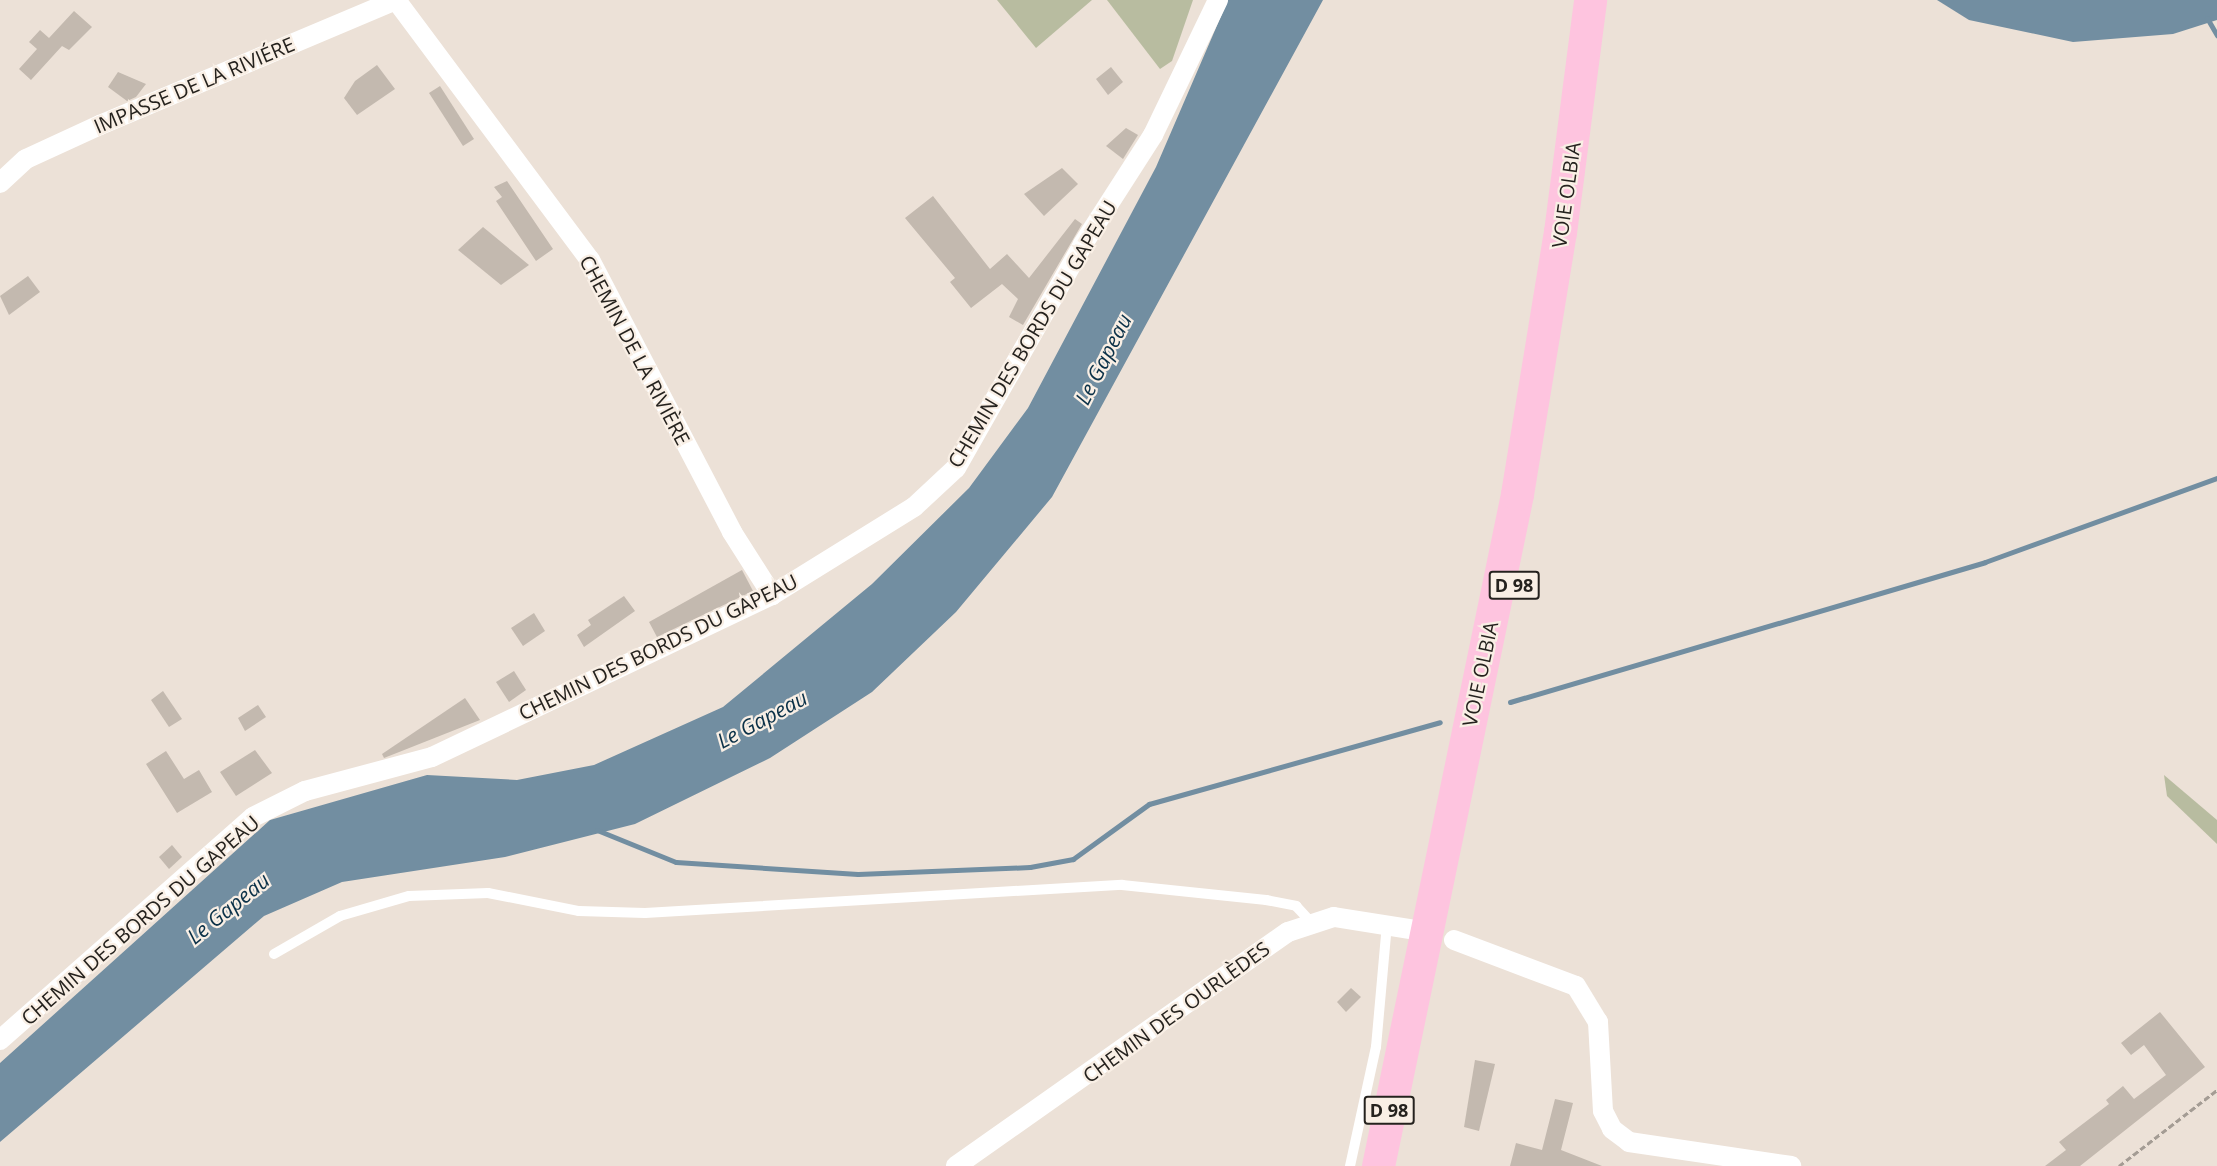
<!DOCTYPE html>
<html>
<head>
<meta charset="utf-8">
<style>
  body { margin:0 }
  #map { position:relative; width:2217px; height:1166px; overflow:hidden; background:#ece1d7; font-family:"Open Sans",sans-serif }
  div>[style] { position:absolute }
  .green>* { inset:0; background:#b8bca0 }
  .water>* { inset:0; background:#728ea1 }
  .stream>* { height:5px; margin:-2.5px; padding:0 2.5px; transform-origin:2.5px; border-radius:2.5px; background:#728ea1 }
  .building>* { inset:0; background:#c3b9af }
  .path>* { height:3px; margin-top:-1.5px; transform-origin:0; background:repeating-linear-gradient(90deg,#a49c94 0 6px,transparent 0 9px) }
  .service>* { height:10px; margin:-5px; padding:0 5px; transform-origin:5px; border-radius:5px; background:#fff }
  .minor>* { height:20px; margin:-10px; padding:0 10px; transform-origin:10px; border-radius:10px; background:#fff }
  .trunk>* { height:33px; margin:-16.5px; padding:0 16.5px; transform-origin:16.5px; border-radius:16.5px; background:#fec4df }
  span { translate:-50% -50%; white-space:nowrap; text-align:center; line-height:1.15; -webkit-text-stroke:4.5px #f9efe5; paint-order:stroke }
  .shield-label span { padding:2px 4px; background:#f9efe5; border:2px solid; border-radius:4px; -webkit-text-stroke-width:0 }
  .shield-label { font-size:18px; color:#25221e; font-weight:700 }
  .street-label { font-size:20px; color:#25221e }
  .water-label { font-size:21px; color:#0b3148; font-style:italic }
</style>
</head>
<body>
<div id="map">
  <div class="green">
    <i style="clip-path:polygon(997px 0,1092px 0,1036px 48px)"></i>
    <i style="clip-path:polygon(1107px 0,1193px 0,1172px 61px,1160px 69px)"></i>
    <i style="clip-path:polygon(2164px 775px,2217px 820px,2217px 844px,2167px 796px)"></i>
  </div>
  <div class="water">
    <i style="clip-path:polygon(1228px 0,1323px 0,1052px 497px,956px 612px,872px 692px,770px 758px,635px 824px,505px 857px,342px 882px,264px 916px,0 1142px,0 1063px,270px 820px,427px 775px,517px 780px,594px 765px,723px 707px,872px 584px,969px 488px,1028px 408px,1156px 167px)"></i>
    <i style="clip-path:polygon(1937px 0,2217px 0,2217px 20px,2173px 34px,2073px 42px,1969px 20px)"></i>
  </div>
  <div class="stream">
    <i style="left:2207px;top:18px;width:20px;rotate:60deg"></i>
    <i style="left:1510px;top:702px;width:495px;rotate:-16.4deg"></i>
    <i style="left:1985px;top:562px;width:247px;rotate:-19.9deg"></i>
    <i style="left:597px;top:830px;width:85px;rotate:22.1deg"></i>
    <i style="left:676px;top:862px;width:182px;rotate:3.8deg"></i>
    <i style="left:858px;top:874px;width:172px;rotate:-2.3deg"></i>
    <i style="left:1030px;top:867px;width:44px;rotate:-10.5deg"></i>
    <i style="left:1073px;top:859px;width:94px;rotate:-35.9deg"></i>
    <i style="left:1149px;top:804px;width:302px;rotate:-15.7deg"></i>
  </div>
  <div class="building">
    <i style="clip-path:polygon(74px 11px,92px 27px,69px 50px,62px 46px,31px 80px,19px 69px,37px 49px,29px 42px,40px 30px,49px 38px)"></i>
    <i style="clip-path:polygon(377px 65px,395px 89px,357px 115px,344px 98px,355px 81px)"></i>
    <i style="clip-path:polygon(1111px 67px,1123px 82px,1108px 95px,1096px 79px)"></i>
    <i style="clip-path:polygon(118px 72px,146px 84px,136px 97px,127px 101px,108px 87px)"></i>
    <i style="clip-path:polygon(440px 86px,474px 139px,463px 146px,429px 93px)"></i>
    <i style="clip-path:polygon(1126px 128px,1138px 135px,1123px 159px,1106px 146px)"></i>
    <i style="clip-path:polygon(1062px 168px,1078px 184px,1044px 216px,1024px 194px)"></i>
    <i style="clip-path:polygon(507px 181px,553px 249px,536px 261px,496px 201px,502px 197px,494px 187px)"></i>
    <i style="clip-path:polygon(933px 196px,990px 269px,1007px 254px,1029px 278px,1075px 219px,1082px 224px,1023px 325px,1009px 317px,1018px 299px,1002px 284px,971px 308px,950px 282px,955px 278px,905px 218px)"></i>
    <i style="clip-path:polygon(483px 227px,529px 265px,501px 285px,458px 250px)"></i>
    <i style="clip-path:polygon(28px 276px,40px 292px,9px 315px,0 296px)"></i>
    <i style="clip-path:polygon(742px 570px,753px 591px,657px 637px,649px 622px)"></i>
    <i style="clip-path:polygon(624px 596px,635px 611px,584px 647px,577px 635px,591px 625px,588px 620px)"></i>
    <i style="clip-path:polygon(534px 613px,545px 631px,523px 646px,511px 628px)"></i>
    <i style="clip-path:polygon(514px 671px,526px 690px,509px 702px,496px 682px)"></i>
    <i style="clip-path:polygon(163px 691px,182px 719px,169px 727px,151px 700px)"></i>
    <i style="clip-path:polygon(465px 698px,480px 720px,384px 758px,382px 754px)"></i>
    <i style="clip-path:polygon(258px 705px,266px 717px,245px 731px,238px 718px)"></i>
    <i style="clip-path:polygon(255px 750px,272px 773px,236px 796px,220px 772px)"></i>
    <i style="clip-path:polygon(166px 751px,184px 779px,199px 770px,212px 792px,177px 813px,146px 764px)"></i>
    <i style="clip-path:polygon(172px 845px,182px 857px,169px 869px,159px 857px)"></i>
    <i style="clip-path:polygon(1351px 988px,1361px 997px,1346px 1012px,1337px 1002px)"></i>
    <i style="clip-path:polygon(2160px 1012px,2205px 1067px,2080px 1166px,2045px 1166px,2066px 1150px,2059px 1142px,2109px 1104px,2106px 1100px,2123px 1086px,2134px 1099px,2166px 1075px,2144px 1045px,2131px 1055px,2121px 1043px)"></i>
    <i style="clip-path:polygon(1475px 1060px,1495px 1064px,1479px 1131px,1464px 1127px)"></i>
    <i style="clip-path:polygon(1555px 1099px,1573px 1103px,1561px 1150px,1602px 1166px,1510px 1166px,1516px 1143px,1542px 1150px)"></i>
  </div>
  <div class="path">
    <i style="left:2119px;top:1166px;width:124px;rotate:-37.8deg"></i>
  </div>
  <div class="service">
    <i style="left:274px;top:954px;width:76px;rotate:-29.9deg"></i>
    <i style="left:340px;top:916px;width:72px;rotate:-16.2deg"></i>
    <i style="left:409px;top:896px;width:79px;rotate:-2.2deg"></i>
    <i style="left:488px;top:893px;width:93px;rotate:11.2deg"></i>
    <i style="left:579px;top:911px;width:66px;rotate:1.7deg"></i>
    <i style="left:645px;top:913px;width:478px;rotate:-3.4deg"></i>
    <i style="left:1122px;top:885px;width:145px;rotate:5.9deg"></i>
    <i style="left:1266px;top:900px;width:31px;rotate:11deg"></i>
    <i style="left:1296px;top:906px;width:21px;rotate:47deg"></i>
    <i style="left:1350px;top:1166px;width:122px;rotate:-77.7deg"></i>
    <i style="left:1376px;top:1047px;width:123px;rotate:-84.9deg"></i>
  </div>
  <div class="minor">
    <i style="left:396px;top:0;width:324px;rotate:53.3deg"></i>
    <i style="left:590px;top:260px;width:307px;rotate:62.4deg"></i>
    <i style="left:732px;top:532px;width:75px;rotate:57.6deg"></i>
    <i style="left:0;top:183px;width:35px;rotate:-43deg"></i>
    <i style="left:26px;top:159px;width:81px;rotate:-24.7deg"></i>
    <i style="left:100px;top:125px;width:321px;rotate:-22.9deg"></i>
    <i style="left:1454px;top:940px;width:130px;rotate:20.7deg"></i>
    <i style="left:1576px;top:986px;width:42px;rotate:58.6deg"></i>
    <i style="left:1598px;top:1022px;width:89px;rotate:86.8deg"></i>
    <i style="left:1603px;top:1111px;width:20px;rotate:63deg"></i>
    <i style="left:1612px;top:1129px;width:21px;rotate:37deg"></i>
    <i style="left:1629px;top:1142px;width:164px;rotate:8.4deg"></i>
    <i style="left:0;top:1040px;width:337px;rotate:-41.4deg"></i>
    <i style="left:253px;top:817px;width:58px;rotate:-26.6deg"></i>
    <i style="left:305px;top:791px;width:131px;rotate:-15deg"></i>
    <i style="left:432px;top:757px;width:377px;rotate:-25.5deg"></i>
    <i style="left:772px;top:595px;width:167px;rotate:-31.8deg"></i>
    <i style="left:914px;top:507px;width:57px;rotate:-42.9deg"></i>
    <i style="left:956px;top:468px;width:257px;rotate:-60.4deg"></i>
    <i style="left:1083px;top:244px;width:130px;rotate:-57.3deg"></i>
    <i style="left:1153px;top:135px;width:150px;rotate:-64.3deg"></i>
    <i style="left:956px;top:1166px;width:406px;rotate:-35.2deg"></i>
    <i style="left:1288px;top:932px;width:48px;rotate:-18.1deg"></i>
    <i style="left:1334px;top:917px;width:82px;rotate:9.1deg"></i>
  </div>
  <div class="trunk">
    <i style="left:1378px;top:1166px;width:686px;rotate:-78.31deg"></i>
    <i style="left:1517px;top:494px;width:266px;rotate:-80.7deg"></i>
    <i style="left:1560px;top:232px;width:234px;rotate:-82.6deg"></i>
  </div>
  <div class="shield-label">
    <span style="left:1514px;top:585px">D 98</span>
    <span style="left:1389px;top:1110px">D 98</span>
  </div>
  <div class="street-label">
    <span style="left:194px;top:85px;rotate:-23deg">IMPASSE DE LA RIVIÉRE</span>
    <span style="left:1566px;top:195px;rotate:-82deg">VOIE OLBIA</span>
    <span style="left:1032px;top:334px;rotate:-59deg">CHEMIN DES BORDS DU GAPEAU</span>
    <span style="left:635px;top:350px;rotate:62deg">CHEMIN DE LA RIVIÈRE</span>
    <span style="left:658px;top:647px;rotate:-26deg">CHEMIN DES BORDS DU GAPEAU</span>
    <span style="left:1480px;top:674px;rotate:-78deg">VOIE OLBIA</span>
    <span style="left:140px;top:920px;rotate:-41deg">CHEMIN DES BORDS DU GAPEAU</span>
    <span style="left:1176px;top:1012px;rotate:-36deg">CHEMIN DES OURLÈDES</span>
  </div>
  <div class="water-label">
    <span style="left:1103px;top:359px;rotate:-63deg">Le Gapeau</span>
    <span style="left:762px;top:719px;rotate:-28deg">Le Gapeau</span>
    <span style="left:228px;top:908px;rotate:-39deg">Le Gapeau</span>
  </div>
</div>
</body>
</html>
